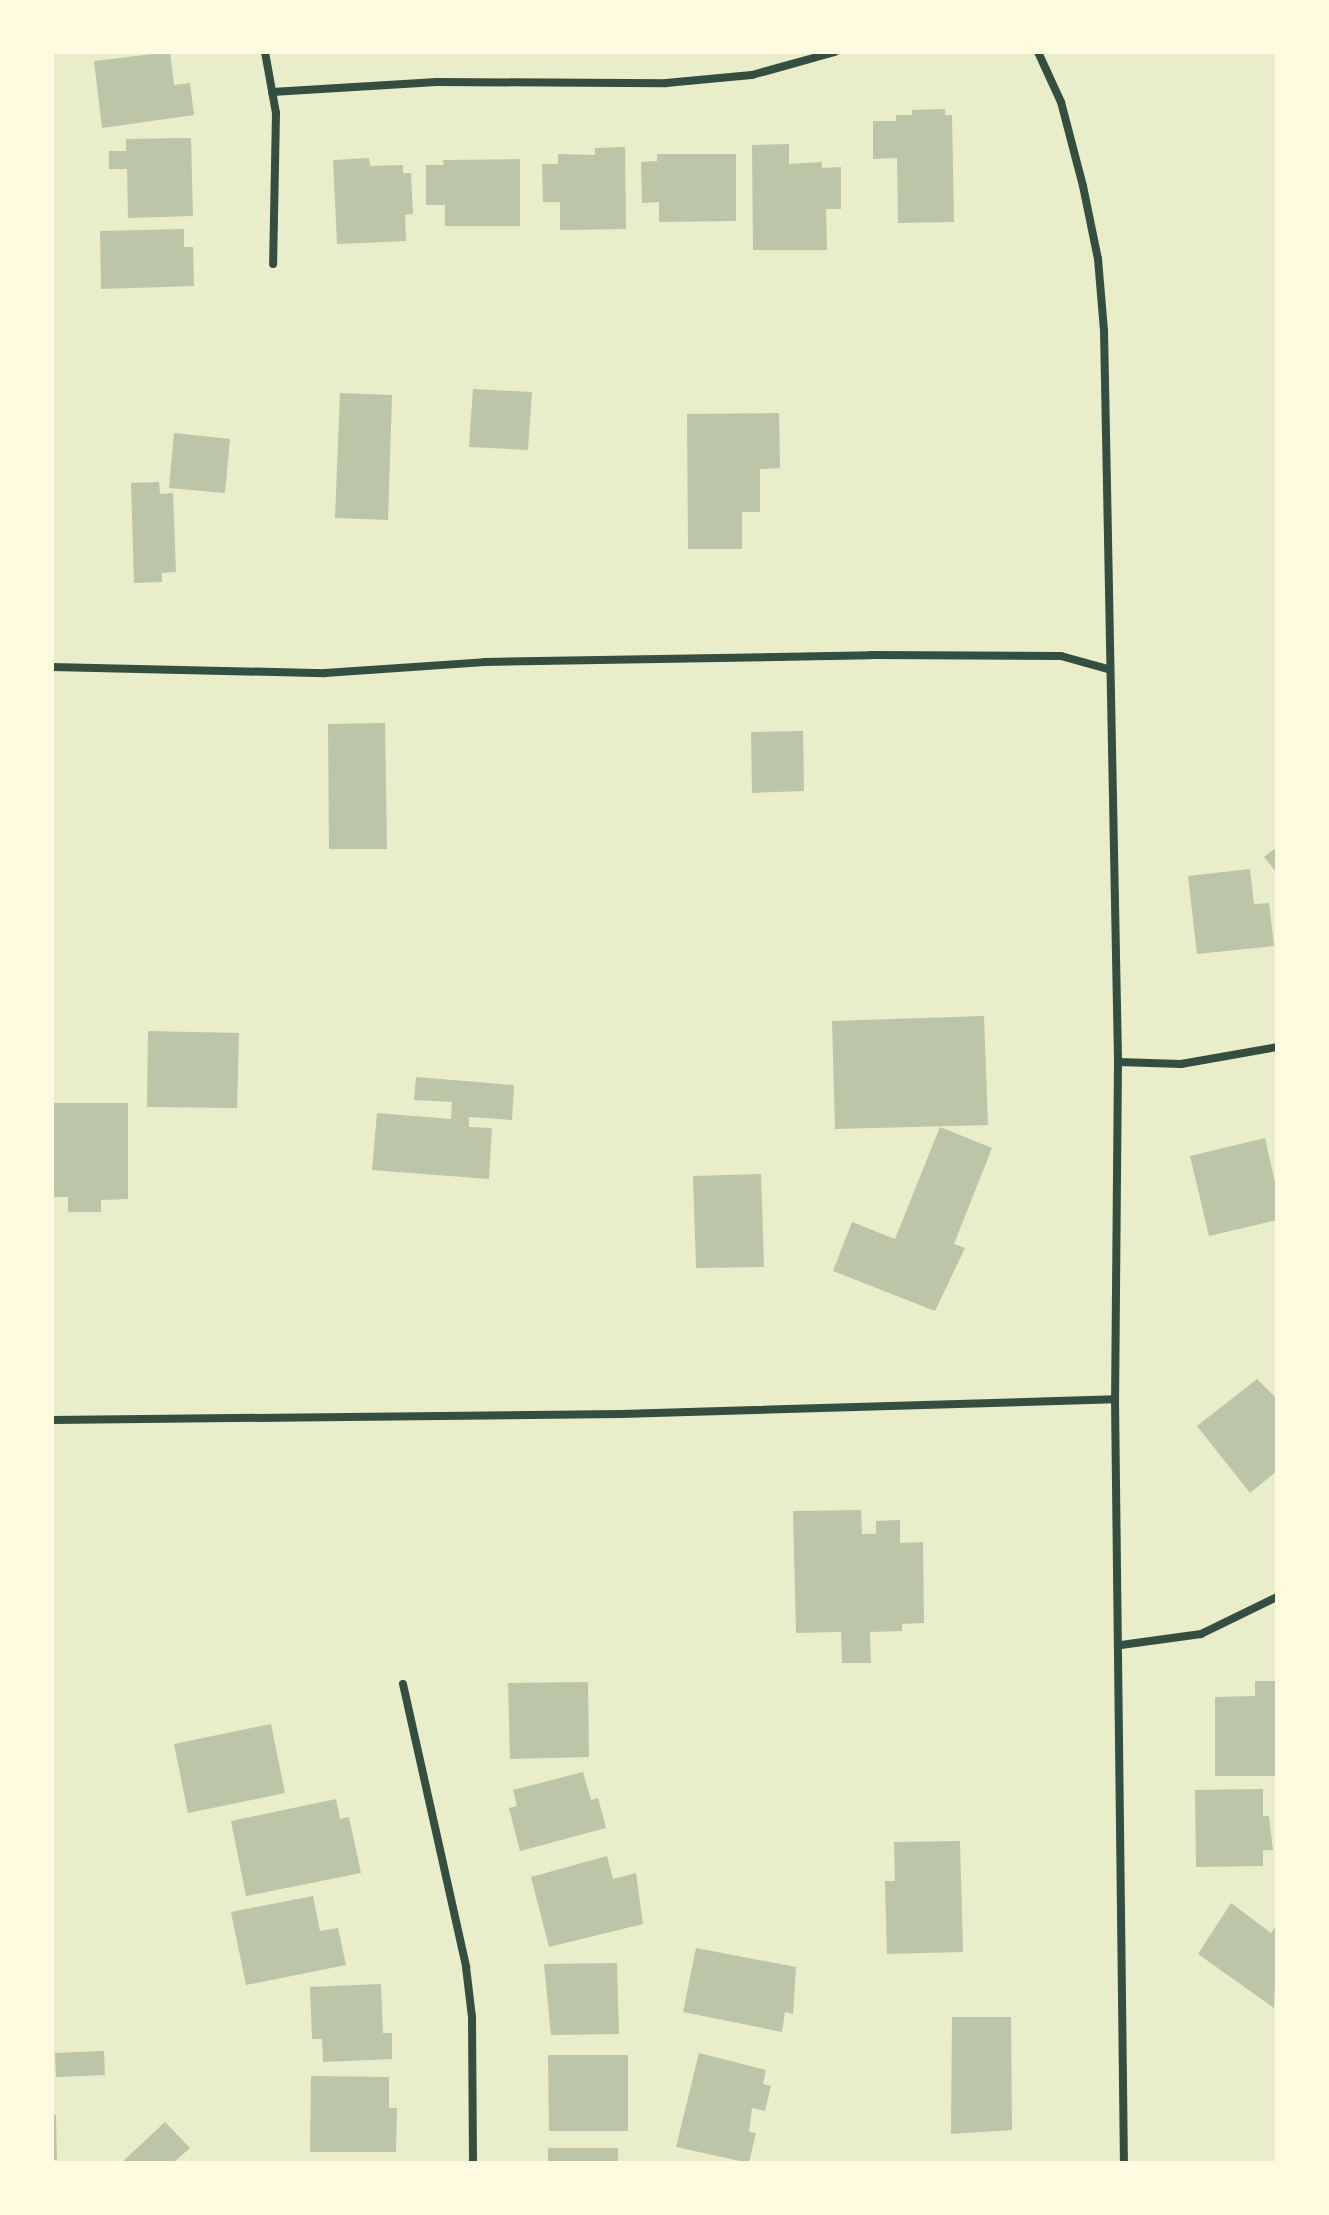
<!DOCTYPE html>
<html>
<head>
<meta charset="utf-8">
<style>
  body { margin:0 }
  #map { position:relative; width:1329px; height:2215px; overflow:hidden; background:#e9edc9; font-family:"DM Sans",sans-serif }
  div>[style] { position:absolute }
  .building>* { inset:0; background:#bcc5a7 }
  .minor>* { height:8px; margin:-4px; padding:0 4px; transform-origin:4px; border-radius:4px; background:#344e41 }
  span { translate:-50% -50%; white-space:nowrap; text-align:center; line-height:1.15; -webkit-text-stroke:7px #fefae0; paint-order:stroke }
  .frame { position:absolute; inset:0; border:54px solid #fefae0; pointer-events:none }
</style>
</head>
<body>
<div id="map">
  <div class="building">
    <i style="clip-path:polygon(170px 52px,174px 85px,190px 83px,194px 115px,102px 128px,94px 61px)"></i>
    <i style="clip-path:polygon(945px 109px,945px 115px,952px 115px,954px 222px,898px 223px,897px 158px,873px 159px,873px 121px,896px 121px,896px 115px,912px 115px,912px 110px)"></i>
    <i style="clip-path:polygon(191px 138px,193px 216px,128px 218px,127px 169px,109px 169px,109px 151px,126px 151px,126px 139px)"></i>
    <i style="clip-path:polygon(789px 144px,789px 164px,822px 162px,822px 168px,841px 167px,841px 209px,826px 209px,827px 250px,753px 250px,752px 145px)"></i>
    <i style="clip-path:polygon(625px 147px,626px 229px,560px 230px,560px 202px,543px 202px,542px 164px,558px 164px,558px 154px,595px 155px,595px 148px)"></i>
    <i style="clip-path:polygon(657px 154px,736px 154px,736px 221px,659px 222px,659px 202px,642px 203px,641px 162px,657px 161px)"></i>
    <i style="clip-path:polygon(369px 158px,370px 166px,403px 165px,403px 173px,411px 173px,413px 214px,405px 215px,406px 241px,337px 244px,333px 160px)"></i>
    <i style="clip-path:polygon(520px 159px,520px 226px,445px 226px,445px 205px,426px 205px,426px 165px,444px 165px,443px 160px)"></i>
    <i style="clip-path:polygon(184px 229px,184px 247px,193px 247px,194px 286px,101px 289px,100px 231px)"></i>
    <i style="clip-path:polygon(473px 389px,532px 392px,528px 450px,469px 447px)"></i>
    <i style="clip-path:polygon(340px 393px,392px 395px,388px 520px,335px 518px)"></i>
    <i style="clip-path:polygon(779px 413px,780px 468px,760px 469px,760px 512px,742px 512px,742px 549px,688px 549px,687px 414px)"></i>
    <i style="clip-path:polygon(174px 433px,230px 439px,225px 493px,169px 488px)"></i>
    <i style="clip-path:polygon(159px 482px,160px 494px,173px 493px,176px 572px,162px 573px,162px 582px,134px 583px,131px 483px)"></i>
    <i style="clip-path:polygon(385px 723px,387px 849px,329px 849px,328px 724px)"></i>
    <i style="clip-path:polygon(803px 731px,804px 791px,752px 793px,751px 732px)"></i>
    <i style="clip-path:polygon(1277px 847px,1277px 873px,1264px 857px)"></i>
    <i style="clip-path:polygon(1250px 869px,1254px 904px,1269px 903px,1274px 946px,1197px 954px,1188px 876px)"></i>
    <i style="clip-path:polygon(984px 1016px,988px 1125px,835px 1129px,832px 1021px)"></i>
    <i style="clip-path:polygon(148px 1031px,239px 1033px,237px 1108px,147px 1107px)"></i>
    <i style="clip-path:polygon(416px 1077px,514px 1085px,512px 1120px,469px 1117px,469px 1127px,492px 1128px,489px 1179px,372px 1170px,377px 1113px,451px 1119px,452px 1102px,414px 1100px)"></i>
    <i style="clip-path:polygon(52px 1103px,128px 1103px,128px 1199px,101px 1200px,101px 1212px,68px 1212px,68px 1197px,52px 1197px)"></i>
    <i style="clip-path:polygon(940px 1127px,992px 1148px,954px 1244px,965px 1248px,935px 1311px,833px 1271px,852px 1222px,895px 1239px)"></i>
    <i style="clip-path:polygon(1265px 1138px,1277px 1191px,1277px 1220px,1209px 1236px,1190px 1156px)"></i>
    <i style="clip-path:polygon(761px 1174px,764px 1267px,696px 1268px,693px 1176px)"></i>
    <i style="clip-path:polygon(1257px 1379px,1277px 1399px,1277px 1471px,1250px 1493px,1197px 1426px)"></i>
    <i style="clip-path:polygon(861px 1510px,862px 1534px,876px 1534px,876px 1521px,900px 1520px,900px 1543px,923px 1542px,924px 1623px,902px 1624px,902px 1631px,870px 1632px,871px 1663px,842px 1663px,841px 1632px,796px 1633px,793px 1511px)"></i>
    <i style="clip-path:polygon(1255px 1681px,1277px 1681px,1277px 1776px,1215px 1776px,1215px 1697px,1255px 1696px)"></i>
    <i style="clip-path:polygon(588px 1682px,589px 1757px,510px 1759px,508px 1683px)"></i>
    <i style="clip-path:polygon(271px 1724px,285px 1793px,188px 1813px,174px 1744px)"></i>
    <i style="clip-path:polygon(583px 1772px,591px 1800px,598px 1798px,606px 1828px,520px 1851px,509px 1808px,517px 1806px,513px 1790px)"></i>
    <i style="clip-path:polygon(1263px 1789px,1263px 1816px,1269px 1816px,1273px 1850px,1263px 1850px,1263px 1866px,1196px 1867px,1195px 1790px)"></i>
    <i style="clip-path:polygon(336px 1799px,340px 1819px,349px 1817px,361px 1873px,246px 1896px,231px 1821px)"></i>
    <i style="clip-path:polygon(960px 1841px,963px 1952px,887px 1954px,885px 1881px,895px 1881px,894px 1842px)"></i>
    <i style="clip-path:polygon(607px 1856px,613px 1879px,636px 1873px,643px 1924px,549px 1947px,531px 1877px)"></i>
    <i style="clip-path:polygon(313px 1896px,320px 1931px,338px 1928px,346px 1965px,246px 1985px,231px 1912px)"></i>
    <i style="clip-path:polygon(1231px 1903px,1271px 1933px,1277px 1924px,1274px 2008px,1198px 1954px)"></i>
    <i style="clip-path:polygon(696px 1948px,796px 1967px,793px 2014px,785px 2012px,782px 2032px,683px 2012px)"></i>
    <i style="clip-path:polygon(617px 1963px,619px 2034px,551px 2035px,544px 1964px)"></i>
    <i style="clip-path:polygon(381px 1984px,383px 2033px,392px 2033px,392px 2059px,323px 2062px,322px 2039px,312px 2039px,310px 1987px)"></i>
    <i style="clip-path:polygon(952px 2017px,1011px 2017px,1012px 2130px,951px 2134px)"></i>
    <i style="clip-path:polygon(104px 2051px,105px 2075px,56px 2077px,55px 2053px)"></i>
    <i style="clip-path:polygon(699px 2053px,766px 2070px,763px 2084px,771px 2086px,765px 2111px,752px 2108px,749px 2132px,756px 2133px,749px 2163px,676px 2147px)"></i>
    <i style="clip-path:polygon(548px 2055px,628px 2055px,628px 2131px,549px 2131px)"></i>
    <i style="clip-path:polygon(311px 2076px,389px 2077px,389px 2108px,397px 2108px,396px 2152px,310px 2152px)"></i>
    <i style="clip-path:polygon(52px 2115px,56px 2115px,57px 2160px,52px 2160px)"></i>
    <i style="clip-path:polygon(165px 2122px,190px 2148px,173px 2163px,121px 2163px)"></i>
    <i style="clip-path:polygon(548px 2148px,618px 2148px,618px 2163px,548px 2163px)"></i>
  </div>
  <div class="minor">
    <i style="left:265px;top:52px;width:62px;rotate:79.8deg"></i>
    <i style="left:276px;top:113px;width:151px;rotate:91.1deg"></i>
    <i style="left:1038px;top:52px;width:55px;rotate:65.3deg"></i>
    <i style="left:1061px;top:102px;width:87px;rotate:75.3deg"></i>
    <i style="left:1083px;top:186px;width:75px;rotate:78.4deg"></i>
    <i style="left:1098px;top:259px;width:71px;rotate:85.2deg"></i>
    <i style="left:1104px;top:330px;width:732px;rotate:88.9deg"></i>
    <i style="left:1118px;top:1062px;width:337px;rotate:90.5deg"></i>
    <i style="left:1115px;top:1399px;width:764px;rotate:89.33deg"></i>
    <i style="left:272px;top:92px;width:165px;rotate:-3.5deg"></i>
    <i style="left:437px;top:82px;width:229px;rotate:0.3deg"></i>
    <i style="left:666px;top:83px;width:86px;rotate:-5.3deg"></i>
    <i style="left:752px;top:75px;width:86px;rotate:-15.5deg"></i>
    <i style="left:52px;top:667px;width:273px;rotate:1.3deg"></i>
    <i style="left:325px;top:673px;width:160px;rotate:-3.9deg"></i>
    <i style="left:485px;top:662px;width:386px;rotate:-1deg"></i>
    <i style="left:871px;top:655px;width:190px;rotate:0.3deg"></i>
    <i style="left:1061px;top:656px;width:49px;rotate:15.5deg"></i>
    <i style="left:1118px;top:1062px;width:63px;rotate:1.8deg"></i>
    <i style="left:1181px;top:1064px;width:97px;rotate:-10deg"></i>
    <i style="left:52px;top:1420px;width:569px;rotate:-0.6deg"></i>
    <i style="left:621px;top:1414px;width:494px;rotate:-1.7deg"></i>
    <i style="left:1121px;top:1645px;width:81px;rotate:-7.8deg"></i>
    <i style="left:1201px;top:1634px;width:85px;rotate:-26deg"></i>
    <i style="left:403px;top:1684px;width:290px;rotate:77.4deg"></i>
    <i style="left:466px;top:1967px;width:50px;rotate:83.2deg"></i>
    <i style="left:472px;top:2017px;width:146px;rotate:89.6deg"></i>
  </div>
  <div class="frame"></div>
</div>
</body>
</html>
